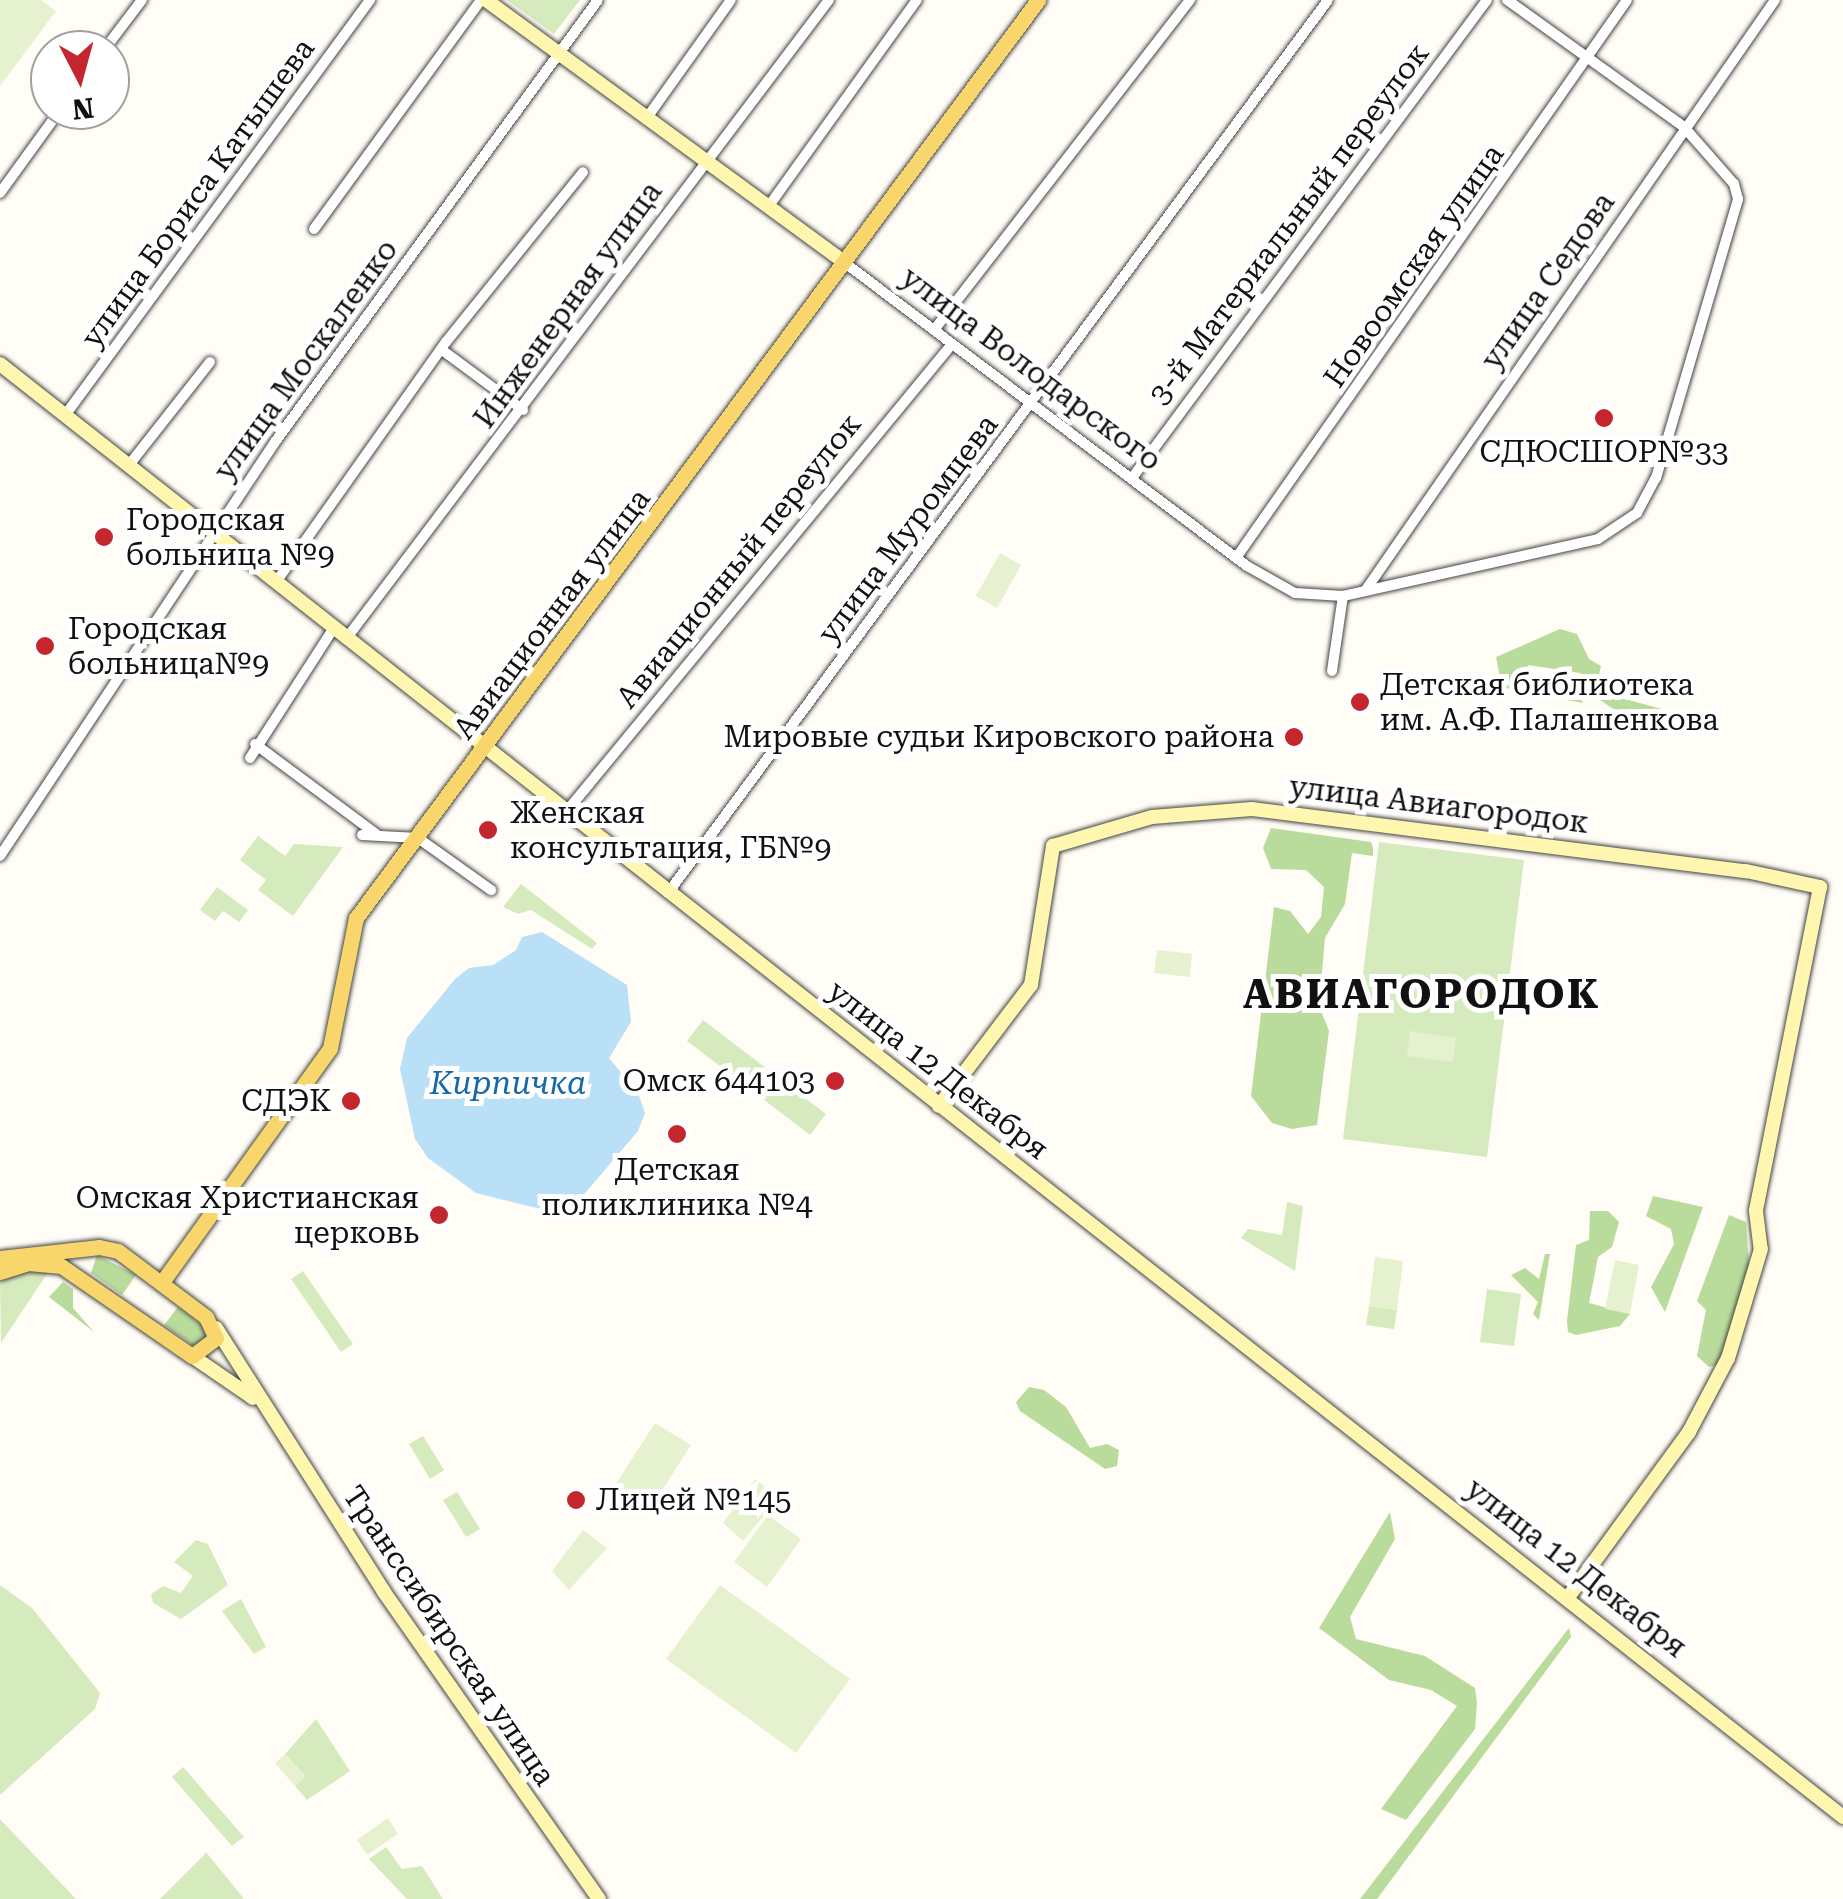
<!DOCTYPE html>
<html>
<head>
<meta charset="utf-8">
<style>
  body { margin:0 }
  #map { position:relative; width:1843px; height:1899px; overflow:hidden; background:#fffdf5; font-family:"Roboto Serif",serif }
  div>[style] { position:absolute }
  .green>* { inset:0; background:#d5ebbd }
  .forest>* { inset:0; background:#b9dc9c }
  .pitch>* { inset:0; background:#e6f2cf }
  .water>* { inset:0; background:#b9e0f7 }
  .roads { filter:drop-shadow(0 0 2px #444) drop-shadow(0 0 2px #444) }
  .street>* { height:10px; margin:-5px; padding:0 5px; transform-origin:5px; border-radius:5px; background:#fff }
  .secondary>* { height:14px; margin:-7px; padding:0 7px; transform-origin:7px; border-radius:7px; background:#fff6b0 }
  .primary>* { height:15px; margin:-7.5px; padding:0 7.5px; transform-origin:7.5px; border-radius:7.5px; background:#f9d66b }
  .dots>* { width:28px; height:28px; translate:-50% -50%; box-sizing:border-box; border:5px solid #fff; border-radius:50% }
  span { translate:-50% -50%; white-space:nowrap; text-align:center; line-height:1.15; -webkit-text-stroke:10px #fff; paint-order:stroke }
  .street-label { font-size:30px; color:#111 }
  .poi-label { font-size:30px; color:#111 }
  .left { translate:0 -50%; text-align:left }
  .right { translate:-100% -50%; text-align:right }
  .water-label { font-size:32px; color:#1768a6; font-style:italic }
  .district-label { font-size:40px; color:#111; font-weight:700; letter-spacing:2.5px }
  .north { position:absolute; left:30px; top:30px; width:100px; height:100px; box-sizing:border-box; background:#fff; border:2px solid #a0a0a0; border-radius:50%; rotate:174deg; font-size:28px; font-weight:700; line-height:40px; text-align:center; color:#111 }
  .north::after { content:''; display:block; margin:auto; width:35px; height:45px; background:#c4262e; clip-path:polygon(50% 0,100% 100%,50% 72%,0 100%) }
</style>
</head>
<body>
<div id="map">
  <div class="green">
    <i style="clip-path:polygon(507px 0,580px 0,554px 34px)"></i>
    <i style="clip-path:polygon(258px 836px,285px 856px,294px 844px,343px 847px,293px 916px,258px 890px,266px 880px,240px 860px)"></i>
    <i style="clip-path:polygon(1379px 842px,1524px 860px,1487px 1157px,1343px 1139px)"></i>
    <i style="clip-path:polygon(521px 884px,597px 943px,592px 949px,531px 910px,518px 914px,503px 907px)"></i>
    <i style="clip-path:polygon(217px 887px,248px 910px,239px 922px,223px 911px,215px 921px,200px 910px)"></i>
    <i style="clip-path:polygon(703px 1020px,826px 1114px,810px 1135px,687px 1041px)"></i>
    <i style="clip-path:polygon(1287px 1202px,1303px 1206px,1295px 1271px,1241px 1238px,1248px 1229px,1282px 1235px)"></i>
    <i style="clip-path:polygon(29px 1268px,49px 1271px,1px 1343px,0 1282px)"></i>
    <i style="clip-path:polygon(303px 1271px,353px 1344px,341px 1352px,291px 1279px)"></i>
    <i style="clip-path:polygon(1487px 1289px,1521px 1294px,1514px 1346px,1480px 1342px)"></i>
    <i style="clip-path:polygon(1369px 1306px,1397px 1310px,1394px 1329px,1366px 1325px)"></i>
    <i style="clip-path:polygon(423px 1436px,444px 1470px,430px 1479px,409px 1444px)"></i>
    <i style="clip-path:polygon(457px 1492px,480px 1529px,466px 1537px,443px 1500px)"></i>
    <i style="clip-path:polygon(196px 1540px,208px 1544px,228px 1585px,181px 1619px,153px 1603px,151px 1594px,163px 1586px,181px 1593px,193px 1576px,174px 1562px)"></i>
    <i style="clip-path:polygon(0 1585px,32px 1608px,100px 1693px,95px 1709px,0 1795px)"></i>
    <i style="clip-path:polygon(241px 1599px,266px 1647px,254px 1654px,222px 1611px)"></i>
    <i style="clip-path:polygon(316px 1719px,350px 1771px,307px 1800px,295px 1786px,305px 1776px,285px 1754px)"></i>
    <i style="clip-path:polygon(183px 1767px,244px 1837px,232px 1846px,172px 1777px)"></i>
    <i style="clip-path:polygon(0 1819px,76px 1899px,0 1899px)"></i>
    <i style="clip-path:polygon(386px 1847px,402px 1869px,422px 1866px,443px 1899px,407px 1899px,369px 1859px)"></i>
    <i style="clip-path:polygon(206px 1852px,244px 1899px,160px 1899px,206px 1853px)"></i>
  </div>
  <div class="forest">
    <i style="clip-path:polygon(1560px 629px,1577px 634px,1589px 659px,1601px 666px,1598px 680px,1610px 695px,1710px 722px,1706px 729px,1636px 724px,1579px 686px,1580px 673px,1528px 665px,1526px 684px,1578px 694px,1583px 703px,1502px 688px,1496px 657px)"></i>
    <i style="clip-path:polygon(1271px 828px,1371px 842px,1373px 848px,1373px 856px,1352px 853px,1345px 904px,1325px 938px,1319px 1006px,1329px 1031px,1317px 1125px,1292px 1129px,1272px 1123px,1251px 1096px,1274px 907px,1290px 911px,1308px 934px,1321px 917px,1324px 887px,1306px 870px,1271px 869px,1263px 848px)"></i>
    <i style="clip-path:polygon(1653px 1196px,1703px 1207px,1665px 1312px,1651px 1287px,1674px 1244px,1671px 1229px,1646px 1216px)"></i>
    <i style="clip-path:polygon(1590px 1211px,1608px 1211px,1619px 1222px,1612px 1247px,1598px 1257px,1589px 1303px,1630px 1314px,1620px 1326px,1576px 1335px,1568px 1332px,1567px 1321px,1576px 1245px,1589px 1240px)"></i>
    <i style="clip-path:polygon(1729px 1215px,1746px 1222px,1749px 1265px,1720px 1364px,1709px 1367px,1697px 1356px,1706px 1310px,1697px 1301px)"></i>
    <i style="clip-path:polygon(1545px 1254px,1550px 1254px,1539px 1320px,1533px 1314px,1538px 1302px,1511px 1275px,1525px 1268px,1539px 1279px)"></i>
    <i style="clip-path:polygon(97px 1255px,136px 1275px,122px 1295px,91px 1273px)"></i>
    <i style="clip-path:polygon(63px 1282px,73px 1289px,73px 1308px,94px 1332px,49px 1297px)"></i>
    <i style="clip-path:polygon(178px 1307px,204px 1327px,206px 1340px,196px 1347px,164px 1325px)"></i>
    <i style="clip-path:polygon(1029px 1387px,1044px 1390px,1066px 1407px,1090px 1448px,1107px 1444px,1119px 1450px,1117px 1466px,1105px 1469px,1020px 1411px,1016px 1402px)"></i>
    <i style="clip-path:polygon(1390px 1512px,1395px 1539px,1350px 1617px,1356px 1639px,1425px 1656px,1475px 1688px,1477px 1703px,1475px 1729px,1406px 1820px,1381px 1809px,1457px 1706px,1431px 1690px,1389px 1680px,1319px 1628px)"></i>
    <i style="clip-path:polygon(1569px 1628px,1571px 1637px,1377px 1899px,1360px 1899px)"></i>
  </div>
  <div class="pitch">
    <i style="clip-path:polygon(0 0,41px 0,56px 11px,0 86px)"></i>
    <i style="clip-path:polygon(1000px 553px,1021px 565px,997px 608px,976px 596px)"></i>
    <i style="clip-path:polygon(1157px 950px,1192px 954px,1190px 977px,1154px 973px)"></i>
    <i style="clip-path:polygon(1410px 1031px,1456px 1038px,1453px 1062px,1407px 1056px)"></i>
    <i style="clip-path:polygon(1375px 1257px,1403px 1261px,1397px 1310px,1369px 1306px)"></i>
    <i style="clip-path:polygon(1615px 1260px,1639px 1265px,1630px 1314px,1605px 1309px)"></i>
    <i style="clip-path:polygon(655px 1423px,691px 1445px,646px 1516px,610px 1493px)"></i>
    <i style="clip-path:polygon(755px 1479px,779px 1497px,743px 1541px,723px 1523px)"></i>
    <i style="clip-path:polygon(768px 1515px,801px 1539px,767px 1587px,734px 1562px)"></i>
    <i style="clip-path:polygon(583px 1530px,607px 1548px,569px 1590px,552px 1571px)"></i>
    <i style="clip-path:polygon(720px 1585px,850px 1679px,796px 1753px,666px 1659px)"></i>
    <i style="clip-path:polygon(285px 1754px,305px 1777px,295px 1786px,275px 1763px)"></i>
    <i style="clip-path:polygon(388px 1818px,398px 1834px,367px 1855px,357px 1840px)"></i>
  </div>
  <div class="water">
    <i style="clip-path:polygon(542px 932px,627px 985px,631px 1022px,609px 1058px,638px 1093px,645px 1113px,638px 1131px,581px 1198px,549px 1211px,476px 1193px,428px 1158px,415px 1139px,400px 1069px,407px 1038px,455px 979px,469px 968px,493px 965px,516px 950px,522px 937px)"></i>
  </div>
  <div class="roads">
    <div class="street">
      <i style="left:104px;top:50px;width:63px;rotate:-52.8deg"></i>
      <i style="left:646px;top:119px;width:146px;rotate:-54.5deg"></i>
      <i style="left:0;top:193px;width:102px;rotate:-54.1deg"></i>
      <i style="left:768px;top:207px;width:255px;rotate:-54.3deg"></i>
      <i style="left:314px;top:229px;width:283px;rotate:-53.9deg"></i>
      <i style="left:845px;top:263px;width:503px;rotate:37.01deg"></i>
      <i style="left:1247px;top:566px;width:55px;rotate:29.4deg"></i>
      <i style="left:1295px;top:593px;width:48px;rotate:3.6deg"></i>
      <i style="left:1343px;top:596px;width:261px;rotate:-12.6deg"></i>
      <i style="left:1598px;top:539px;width:47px;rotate:-33.7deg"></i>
      <i style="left:1637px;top:513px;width:40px;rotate:-62deg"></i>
      <i style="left:1656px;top:478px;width:291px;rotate:-73.6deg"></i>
      <i style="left:1738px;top:199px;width:16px;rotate:-105deg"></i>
      <i style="left:1734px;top:184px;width:76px;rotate:-131.3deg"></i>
      <i style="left:1684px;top:127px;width:218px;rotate:-144.3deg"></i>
      <i style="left:934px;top:330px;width:418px;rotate:-52.2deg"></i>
      <i style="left:442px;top:350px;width:101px;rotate:36.5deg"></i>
      <i style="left:66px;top:414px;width:514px;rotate:-53.71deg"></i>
      <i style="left:129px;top:465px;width:131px;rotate:-51.8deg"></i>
      <i style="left:1132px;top:478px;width:595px;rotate:-53.4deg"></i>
      <i style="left:1236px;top:558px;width:681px;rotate:-54.98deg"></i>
      <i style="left:276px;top:582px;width:294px;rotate:-54.7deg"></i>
      <i style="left:446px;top:342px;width:218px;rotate:-51.1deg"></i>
      <i style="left:1365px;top:591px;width:719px;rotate:-55.25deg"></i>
      <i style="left:346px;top:639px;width:801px;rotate:-52.92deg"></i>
      <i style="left:1332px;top:671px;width:76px;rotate:-81.7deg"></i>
      <i style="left:255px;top:744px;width:151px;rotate:36.6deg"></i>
      <i style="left:250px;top:758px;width:153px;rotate:-57.2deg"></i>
      <i style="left:566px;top:812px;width:607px;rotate:-50.48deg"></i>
      <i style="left:362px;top:835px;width:56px;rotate:3.1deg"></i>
      <i style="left:418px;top:838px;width:90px;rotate:35.5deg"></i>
      <i style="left:0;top:856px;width:497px;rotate:-56.4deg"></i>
      <i style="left:275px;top:442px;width:547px;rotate:-53.84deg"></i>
      <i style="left:668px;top:893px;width:1110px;rotate:-53.53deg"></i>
    </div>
    <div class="secondary">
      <i style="left:486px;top:0;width:445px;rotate:36.2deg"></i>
      <i style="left:0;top:364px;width:2347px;rotate:38.25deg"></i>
      <i style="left:939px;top:1106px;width:152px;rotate:-52.8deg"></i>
      <i style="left:1031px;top:985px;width:141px;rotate:-81deg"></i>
      <i style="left:1053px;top:846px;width:103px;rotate:-16.3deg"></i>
      <i style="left:1152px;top:817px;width:100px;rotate:-4.6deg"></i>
      <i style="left:1252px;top:809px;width:498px;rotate:7.2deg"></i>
      <i style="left:1746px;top:871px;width:76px;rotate:12.2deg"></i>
      <i style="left:1820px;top:887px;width:330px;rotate:101.2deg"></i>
      <i style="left:1756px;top:1211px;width:38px;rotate:83deg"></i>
      <i style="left:1761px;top:1249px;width:114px;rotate:106.8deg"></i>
      <i style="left:1728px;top:1358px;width:84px;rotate:117.8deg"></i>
      <i style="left:1689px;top:1432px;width:203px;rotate:126.2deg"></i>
      <i style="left:216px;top:1328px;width:313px;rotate:57.5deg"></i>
      <i style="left:384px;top:1592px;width:375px;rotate:55deg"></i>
      <i style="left:192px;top:1356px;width:74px;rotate:34.5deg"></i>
    </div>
    <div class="primary">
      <i style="left:0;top:1258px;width:100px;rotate:-6.3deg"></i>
      <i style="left:99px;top:1247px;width:19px;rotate:12deg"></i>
      <i style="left:118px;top:1251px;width:110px;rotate:36.9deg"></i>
      <i style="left:206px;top:1317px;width:23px;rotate:65deg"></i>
      <i style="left:216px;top:1338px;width:30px;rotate:143deg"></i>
      <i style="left:192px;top:1356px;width:159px;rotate:-145.5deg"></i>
      <i style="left:61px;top:1266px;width:33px;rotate:-175deg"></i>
      <i style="left:28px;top:1263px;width:29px;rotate:162deg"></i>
      <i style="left:162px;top:1282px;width:288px;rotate:-54.3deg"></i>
      <i style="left:330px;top:1048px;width:133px;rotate:-78.7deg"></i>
      <i style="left:356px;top:918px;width:1144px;rotate:-53.39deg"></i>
    </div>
  </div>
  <div class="dots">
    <i style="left:1604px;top:418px;background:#c4262e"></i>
    <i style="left:104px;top:537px;background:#c4262e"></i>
    <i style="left:45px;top:646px;background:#c4262e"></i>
    <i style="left:1360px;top:702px;background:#c4262e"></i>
    <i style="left:1294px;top:737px;background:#c4262e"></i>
    <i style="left:488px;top:830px;background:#c4262e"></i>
    <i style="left:835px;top:1081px;background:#c4262e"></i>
    <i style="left:351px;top:1101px;background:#c4262e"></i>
    <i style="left:677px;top:1134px;background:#c4262e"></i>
    <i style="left:439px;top:1215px;background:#c4262e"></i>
    <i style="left:576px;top:1500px;background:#c4262e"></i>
  </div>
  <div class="street-label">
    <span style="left:198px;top:193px;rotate:-54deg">улица Бориса Катышева</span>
    <span style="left:1289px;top:224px;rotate:-53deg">3-й Материальный переулок</span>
    <span style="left:1414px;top:266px;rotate:-55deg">Новоомская улица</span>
    <span style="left:1548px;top:281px;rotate:-55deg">улица Седова</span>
    <span style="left:568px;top:305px;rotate:-54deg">Инженерная улица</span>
    <span style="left:306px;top:360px;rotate:-54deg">улица Москаленко</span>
    <span style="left:1031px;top:369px;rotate:37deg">улица Володарского</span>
    <span style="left:908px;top:529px;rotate:-53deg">улица Муромцева</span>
    <span style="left:739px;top:561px;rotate:-51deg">Авиационный переулок</span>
    <span style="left:552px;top:614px;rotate:-53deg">Авиационная улица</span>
    <span style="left:1439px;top:805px;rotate:7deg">улица Авиагородок</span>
    <span style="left:938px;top:1070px;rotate:38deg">улица 12 Декабря</span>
    <span style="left:1576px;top:1568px;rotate:38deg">улица 12 Декабря</span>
    <span style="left:449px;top:1636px;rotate:56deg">Транссибирская улица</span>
  </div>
  <div class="poi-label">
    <span style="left:1604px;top:452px">СДЮСШОР№33</span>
    <span class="left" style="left:126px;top:537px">Городская<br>больница №9</span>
    <span class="left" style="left:68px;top:646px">Городская<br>больница№9</span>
    <span class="left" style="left:1380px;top:702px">Детская библиотека<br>им. А.Ф. Палашенкова</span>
    <span class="right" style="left:1274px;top:737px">Мировые судьи Кировского района</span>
    <span class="left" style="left:510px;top:830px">Женская<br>консультация, ГБ№9</span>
    <span class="right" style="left:815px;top:1081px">Омск 644103</span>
    <span class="right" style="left:331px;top:1101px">СДЭК</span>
    <span style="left:677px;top:1187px">Детская<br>поликлиника №4</span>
    <span class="right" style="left:419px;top:1215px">Омская Христианская<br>церковь</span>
    <span class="left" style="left:596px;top:1500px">Лицей №145</span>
  </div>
  <div class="water-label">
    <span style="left:508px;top:1083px">Кирпичка</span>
  </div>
  <div class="district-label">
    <span style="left:1422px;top:995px">АВИАГОРОДОК</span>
  </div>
  <div class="north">N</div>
</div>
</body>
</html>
